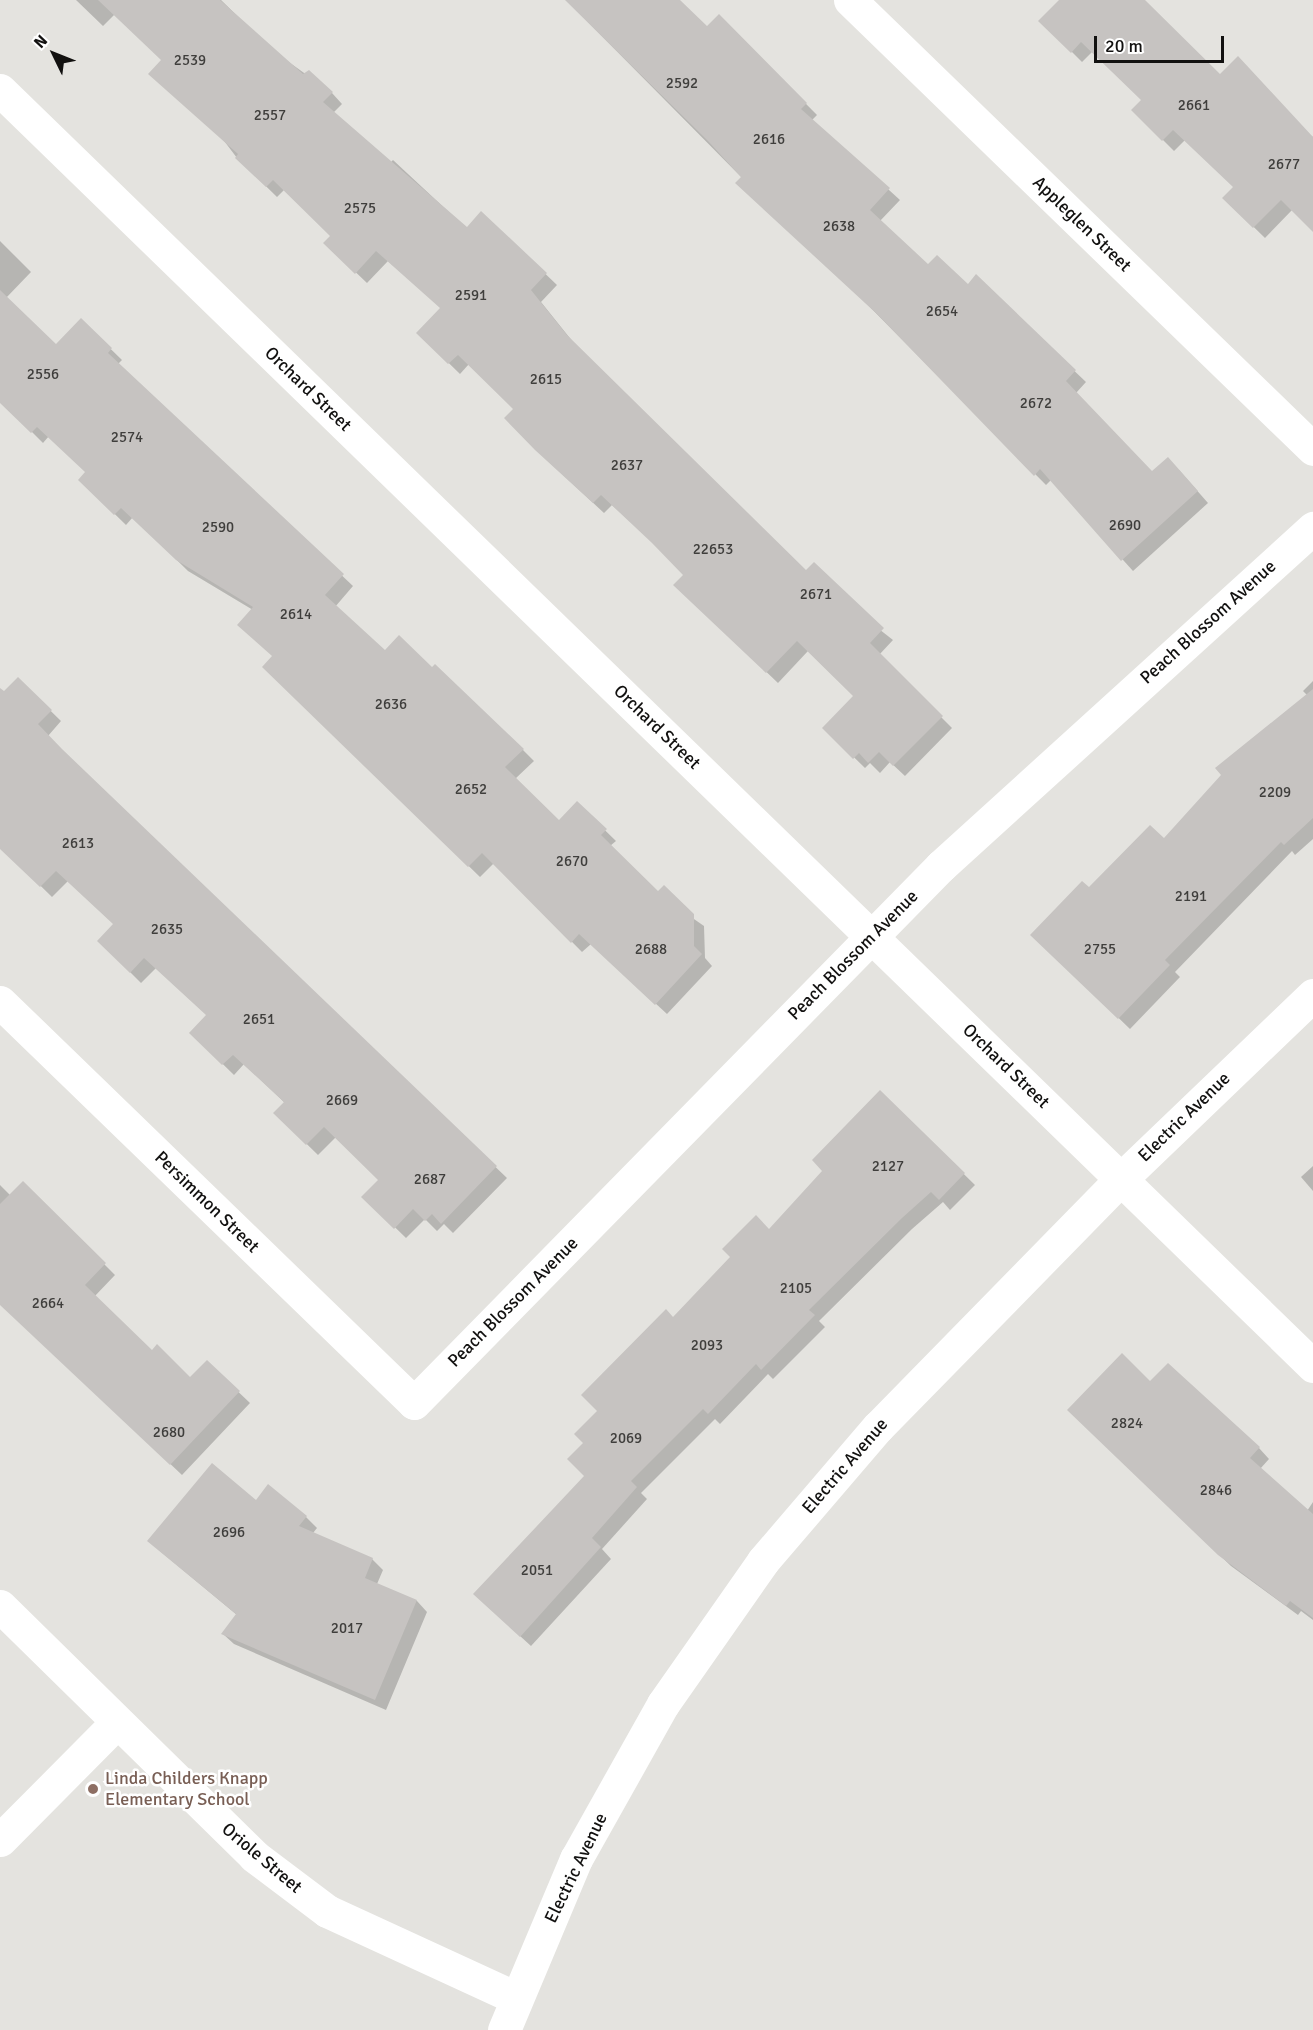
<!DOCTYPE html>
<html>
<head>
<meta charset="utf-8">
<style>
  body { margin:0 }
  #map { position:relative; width:1313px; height:2030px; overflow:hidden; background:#e4e3df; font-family:Signika,sans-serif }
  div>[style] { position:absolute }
  .shadow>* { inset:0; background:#0003 }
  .building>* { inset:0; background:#c6c3c1 }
  .minor>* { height:33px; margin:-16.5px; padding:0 16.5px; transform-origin:16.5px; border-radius:16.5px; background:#fff }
  .dots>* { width:16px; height:16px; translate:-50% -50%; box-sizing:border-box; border:3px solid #fff; border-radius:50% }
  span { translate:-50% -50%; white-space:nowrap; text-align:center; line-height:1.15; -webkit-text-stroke:5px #fff; paint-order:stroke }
  .number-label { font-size:15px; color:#3f3e3c }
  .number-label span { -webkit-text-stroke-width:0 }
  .street-label { font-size:18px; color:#121110 }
  .education-label { font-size:18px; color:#785e54 }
  .left { translate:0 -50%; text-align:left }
  .north { position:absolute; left:24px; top:24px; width:60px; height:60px; -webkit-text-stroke:4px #fff; paint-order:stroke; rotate:313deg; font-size:16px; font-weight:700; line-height:24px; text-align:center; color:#121110 }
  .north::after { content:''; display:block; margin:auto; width:21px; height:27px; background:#121110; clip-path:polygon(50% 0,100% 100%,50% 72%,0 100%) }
  .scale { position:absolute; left:1094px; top:36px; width:130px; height:27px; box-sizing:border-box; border:3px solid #121110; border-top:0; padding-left:8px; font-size:18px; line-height:21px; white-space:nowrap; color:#121110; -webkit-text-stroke:4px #fff; paint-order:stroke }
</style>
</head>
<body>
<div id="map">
  <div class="shadow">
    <i style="clip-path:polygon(76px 0,221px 0,272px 50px,332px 93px,342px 104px,333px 113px,388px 165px,393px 160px,467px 229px,482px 213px,557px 285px,541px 302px,577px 347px,806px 572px,893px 640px,879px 655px,952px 728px,905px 776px,890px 762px,880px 773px,870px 763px,865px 768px,824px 728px,855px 697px,808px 651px,778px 683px,686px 595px,685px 575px,660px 549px,612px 505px,604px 513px,548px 461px,515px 409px,469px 364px,460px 374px,418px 333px,442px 308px,388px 261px,367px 283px,325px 243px,332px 236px,284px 190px,277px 197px,237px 158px,163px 60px,115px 14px,103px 26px)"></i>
    <i style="clip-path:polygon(566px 0,678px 0,707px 28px,719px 16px,817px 115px,812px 120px,900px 200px,880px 221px,928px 266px,968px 286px,976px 277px,1086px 382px,1076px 393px,1152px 473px,1179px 470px,1208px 503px,1133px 571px,1051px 480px,1046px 485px)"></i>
    <i style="clip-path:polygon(1061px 0,1141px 0,1220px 77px,1313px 137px,1313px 230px,1293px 209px,1265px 238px,1224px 198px,1235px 187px,1185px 140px,1174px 151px,1133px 110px,1143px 100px,1092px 52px,1082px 62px,1041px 21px)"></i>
    <i style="clip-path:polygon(0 241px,31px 272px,6px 298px,56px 346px,81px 320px,122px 360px,118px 364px,353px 586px,335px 607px,385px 652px,523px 750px,534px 761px,515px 779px,559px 822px,577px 803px,616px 841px,610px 846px,658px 894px,704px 926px,705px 958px,712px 966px,667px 1014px,591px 944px,582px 952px,494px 863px,480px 877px,264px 667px,273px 656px,253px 610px,188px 571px,133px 517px,126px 525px,80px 480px,87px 473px,49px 436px,43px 443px,0 400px)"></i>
    <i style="clip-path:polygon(18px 679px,61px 721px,48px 736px,67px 756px,507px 1178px,453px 1233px,444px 1224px,437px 1231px,425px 1219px,406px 1238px,364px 1197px,380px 1180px,336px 1137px,318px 1155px,275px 1113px,285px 1103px,244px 1064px,234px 1075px,191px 1033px,208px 1016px,156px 968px,141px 983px,99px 941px,115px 925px,68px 881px,52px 897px,0 846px,0 697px)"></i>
    <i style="clip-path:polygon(1313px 681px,1313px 839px,1295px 855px,1292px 851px,1175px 972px,1180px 977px,1130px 1029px,1033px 935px,1089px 889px,1164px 840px,1308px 696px,1303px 691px)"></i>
    <i style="clip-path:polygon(880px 1092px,975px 1185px,950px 1210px,943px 1202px,912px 1229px,819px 1321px,825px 1327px,773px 1379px,768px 1374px,720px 1424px,715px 1419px,641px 1493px,647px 1499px,602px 1549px,611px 1559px,531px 1646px,486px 1605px,586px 1476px,585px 1443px,599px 1411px,673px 1319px,770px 1231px,824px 1171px)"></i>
    <i style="clip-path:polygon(1313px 1166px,1313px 1191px,1301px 1177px)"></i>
    <i style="clip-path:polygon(23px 1183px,115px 1275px,94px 1297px,152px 1352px,190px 1380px,207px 1362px,250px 1403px,182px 1475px,0 1303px,0 1185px,10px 1195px)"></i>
    <i style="clip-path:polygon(1150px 1383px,1259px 1448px,1269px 1459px,1260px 1469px,1307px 1511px,1313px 1502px,1313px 1620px,1301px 1611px,1298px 1615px,1231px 1566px,1069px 1410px)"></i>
    <i style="clip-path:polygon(256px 1502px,306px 1517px,317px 1528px,313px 1533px,372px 1559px,383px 1570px,377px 1584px,417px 1601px,427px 1612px,386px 1710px,234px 1644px,223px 1634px,237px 1615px,160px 1551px)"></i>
  </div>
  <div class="building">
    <i style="clip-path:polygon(98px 0,220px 0,303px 74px,309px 70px,333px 92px,323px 102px,467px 227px,481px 211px,547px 273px,531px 290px,567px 335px,806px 570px,814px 562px,884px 628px,870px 643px,943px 716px,893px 766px,879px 752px,868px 763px,859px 753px,853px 759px,822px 728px,853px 696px,797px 641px,766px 673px,673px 585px,683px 575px,652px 543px,601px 495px,593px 503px,535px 450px,504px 418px,513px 409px,458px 355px,448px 364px,416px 333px,440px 308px,376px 251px,355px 274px,323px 243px,330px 236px,273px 180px,266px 187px,235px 158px,238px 154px,148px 74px,161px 60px)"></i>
    <i style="clip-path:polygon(565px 0,680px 0,707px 26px,719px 14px,807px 103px,801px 109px,890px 188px,870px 210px,928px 264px,937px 255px,968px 284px,976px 274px,1076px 370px,1066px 381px,1152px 471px,1168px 457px,1198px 491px,1121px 561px,1040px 469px,1034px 476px,878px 315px,735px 183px,741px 177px,708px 141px)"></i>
    <i style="clip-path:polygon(1059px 0,1145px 0,1220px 74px,1238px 56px,1313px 137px,1313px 232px,1281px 200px,1253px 228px,1222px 198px,1233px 187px,1173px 130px,1162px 141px,1131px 110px,1141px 100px,1081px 42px,1071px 53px,1038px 21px)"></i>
    <i style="clip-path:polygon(0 290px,56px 344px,81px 318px,112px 348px,108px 353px,344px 574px,325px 595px,385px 650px,399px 635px,432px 667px,435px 664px,524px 749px,505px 767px,559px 820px,577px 801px,607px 829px,601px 835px,658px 891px,664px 885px,694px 914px,694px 946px,702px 954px,655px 1005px,579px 934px,571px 943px,482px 853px,468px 867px,262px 667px,272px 656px,237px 625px,253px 607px,176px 560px,121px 508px,114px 515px,78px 480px,85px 472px,37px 427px,31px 433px,0 403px)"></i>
    <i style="clip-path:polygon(18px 677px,52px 710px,38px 724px,62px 749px,497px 1166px,441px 1224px,432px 1214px,425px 1221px,413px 1209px,394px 1229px,361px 1197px,378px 1180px,324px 1127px,306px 1145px,273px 1113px,284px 1102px,233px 1055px,222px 1065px,189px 1033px,206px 1015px,144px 958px,130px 973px,97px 941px,113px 924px,56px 871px,40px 887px,0 849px,0 688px,4px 691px)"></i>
    <i style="clip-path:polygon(1313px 689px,1313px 818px,1284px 845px,1281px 842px,1165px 960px,1170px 965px,1118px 1019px,1030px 935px,1082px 881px,1089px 887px,1150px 825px,1164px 838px,1221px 775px,1215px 768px)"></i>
    <i style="clip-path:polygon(880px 1090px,965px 1173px,939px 1200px,931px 1192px,902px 1218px,809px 1310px,815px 1315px,761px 1370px,756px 1364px,708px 1414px,703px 1409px,631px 1481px,637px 1487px,592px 1538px,601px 1547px,520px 1637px,473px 1594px,584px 1476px,567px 1459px,583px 1443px,574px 1434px,597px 1411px,581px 1395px,666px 1309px,673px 1317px,730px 1257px,722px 1249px,756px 1215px,769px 1229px,822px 1171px,812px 1160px)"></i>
    <i style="clip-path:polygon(23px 1181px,106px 1263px,85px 1285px,152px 1350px,157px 1344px,190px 1377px,207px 1360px,240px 1391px,170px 1465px,0 1305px,0 1204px)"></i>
    <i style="clip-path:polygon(1122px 1353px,1150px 1381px,1168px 1363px,1260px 1447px,1250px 1458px,1313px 1514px,1313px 1618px,1290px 1601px,1286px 1606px,1218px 1555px,1067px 1410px)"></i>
    <i style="clip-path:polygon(212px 1463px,256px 1500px,268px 1484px,307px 1516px,299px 1526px,373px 1558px,365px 1578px,417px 1600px,375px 1700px,221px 1634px,236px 1614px,147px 1541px)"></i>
  </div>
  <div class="minor">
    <i style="left:850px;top:0;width:645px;rotate:44.12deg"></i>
    <i style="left:0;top:90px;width:1831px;rotate:44.18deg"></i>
    <i style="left:0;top:1002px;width:576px;rotate:44.09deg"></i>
    <i style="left:414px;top:1403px;width:752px;rotate:-45.54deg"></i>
    <i style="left:941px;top:866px;width:503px;rotate:-42.26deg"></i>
    <i style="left:0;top:1606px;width:356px;rotate:44.5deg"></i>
    <i style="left:254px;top:1856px;width:91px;rotate:37deg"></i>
    <i style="left:327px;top:1911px;width:208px;rotate:24.7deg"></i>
    <i style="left:0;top:1840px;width:166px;rotate:-45.2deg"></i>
    <i style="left:504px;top:2030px;width:186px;rotate:-67.2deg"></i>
    <i style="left:576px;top:1859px;width:178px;rotate:-60.7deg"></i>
    <i style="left:663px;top:1704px;width:174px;rotate:-55deg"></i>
    <i style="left:763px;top:1561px;width:177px;rotate:-49.4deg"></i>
    <i style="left:878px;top:1427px;width:347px;rotate:-45.6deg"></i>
    <i style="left:1121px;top:1179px;width:266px;rotate:-43.8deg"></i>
  </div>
  <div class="dots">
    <i style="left:93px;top:1789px;background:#8d6e63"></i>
  </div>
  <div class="number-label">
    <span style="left:190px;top:61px">2539</span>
    <span style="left:682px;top:84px">2592</span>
    <span style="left:1194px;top:106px">2661</span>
    <span style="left:270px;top:116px">2557</span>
    <span style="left:769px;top:140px">2616</span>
    <span style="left:1284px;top:165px">2677</span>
    <span style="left:360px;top:209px">2575</span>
    <span style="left:839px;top:227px">2638</span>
    <span style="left:471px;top:296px">2591</span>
    <span style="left:942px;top:312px">2654</span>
    <span style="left:43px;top:375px">2556</span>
    <span style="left:546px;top:380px">2615</span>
    <span style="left:1036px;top:404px">2672</span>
    <span style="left:127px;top:438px">2574</span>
    <span style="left:627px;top:466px">2637</span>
    <span style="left:1125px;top:526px">2690</span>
    <span style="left:218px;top:528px">2590</span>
    <span style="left:713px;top:550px">22653</span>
    <span style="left:816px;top:595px">2671</span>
    <span style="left:296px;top:615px">2614</span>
    <span style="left:391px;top:705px">2636</span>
    <span style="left:471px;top:790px">2652</span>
    <span style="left:1275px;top:793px">2209</span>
    <span style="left:78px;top:844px">2613</span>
    <span style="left:572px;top:862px">2670</span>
    <span style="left:1191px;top:897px">2191</span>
    <span style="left:167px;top:930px">2635</span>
    <span style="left:651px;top:950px">2688</span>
    <span style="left:1100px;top:950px">2755</span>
    <span style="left:259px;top:1020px">2651</span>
    <span style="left:342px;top:1101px">2669</span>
    <span style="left:888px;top:1167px">2127</span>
    <span style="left:430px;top:1180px">2687</span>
    <span style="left:796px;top:1289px">2105</span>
    <span style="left:48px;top:1304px">2664</span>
    <span style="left:707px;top:1346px">2093</span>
    <span style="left:1127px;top:1424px">2824</span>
    <span style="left:169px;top:1433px">2680</span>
    <span style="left:626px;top:1439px">2069</span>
    <span style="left:1216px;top:1491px">2846</span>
    <span style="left:229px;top:1533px">2696</span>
    <span style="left:537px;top:1571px">2051</span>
    <span style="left:347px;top:1629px">2017</span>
  </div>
  <div class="street-label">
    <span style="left:1082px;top:224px;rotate:44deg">Appleglen Street</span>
    <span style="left:308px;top:389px;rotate:44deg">Orchard Street</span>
    <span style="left:1208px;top:622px;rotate:-42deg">Peach Blossom Avenue</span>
    <span style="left:657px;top:727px;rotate:44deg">Orchard Street</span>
    <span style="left:853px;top:955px;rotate:-45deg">Peach Blossom Avenue</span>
    <span style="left:1006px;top:1066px;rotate:44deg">Orchard Street</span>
    <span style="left:1184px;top:1117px;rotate:-44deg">Electric Avenue</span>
    <span style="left:207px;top:1202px;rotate:44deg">Persimmon Street</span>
    <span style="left:513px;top:1302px;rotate:-45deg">Peach Blossom Avenue</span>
    <span style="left:845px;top:1466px;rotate:-49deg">Electric Avenue</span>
    <span style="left:262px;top:1858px;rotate:40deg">Oriole Street</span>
    <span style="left:576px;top:1868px;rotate:-64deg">Electric Avenue</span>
  </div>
  <div class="education-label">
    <span class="left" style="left:105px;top:1789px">Linda Childers Knapp<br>Elementary School</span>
  </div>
  <div class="north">N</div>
  <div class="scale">20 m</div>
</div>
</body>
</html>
